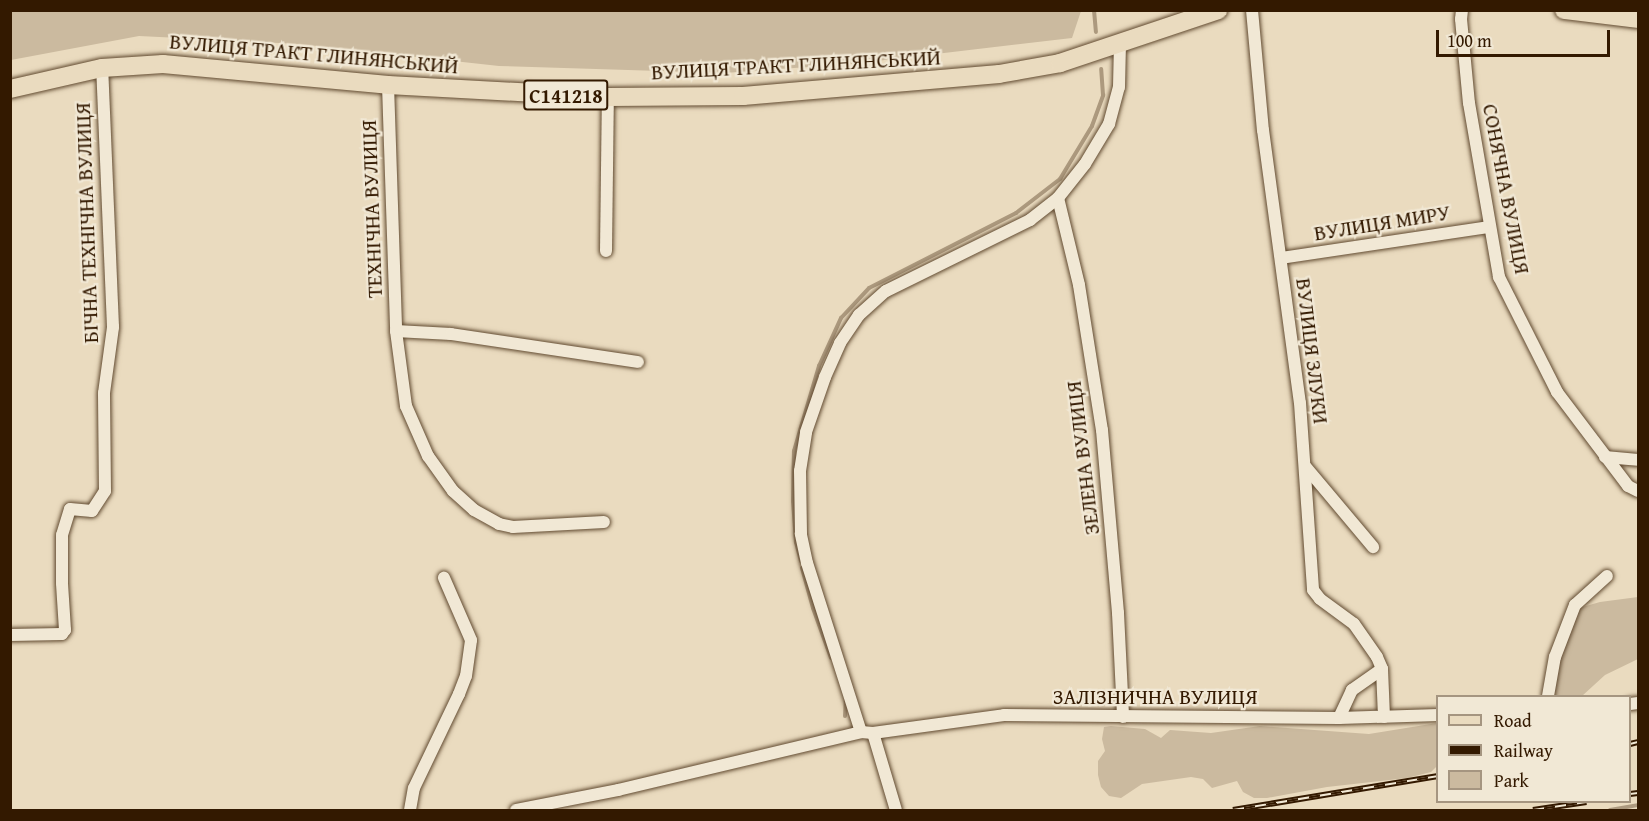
<!DOCTYPE html>
<html>
<head>
<meta charset="utf-8">
<style>
  body { margin:0 }
  #map { position:relative; width:1649px; height:821px; overflow:hidden; background:#eadbbf; font-family:"Gentium Book Plus",serif }
  div>[style] { position:absolute }
  .green>* { inset:0; background:#cbba9f }
  .stream>* { height:4px; margin:-2px; padding:0 2px; transform-origin:2px; border-radius:2px; background:#ac997e }
  .roads { filter:drop-shadow(0 0 2px #614a30) drop-shadow(0 0 2px #614a30) }
  .street>* { height:12px; margin:-6px; padding:0 6px; transform-origin:6px; border-radius:6px; background:#f1e8d5 }
  .primary>* { height:18px; margin:-9px; padding:0 9px; transform-origin:9px; border-radius:9px; background:#eadbbf }
  .rail>* { height:6px; margin-top:-3px; transform-origin:0; background:repeating-linear-gradient(90deg,#f1e8d5 0 11px,#331900 0 22px); box-sizing:border-box; border-block:2px solid #331900 }
  span { translate:-50% -50%; white-space:nowrap; text-align:center; line-height:1.15; -webkit-text-stroke:4.5px #f1e8d5; paint-order:stroke }
  .shield-label span { padding:2px 4px; background:#f1e8d5; border:2px solid; border-radius:4px; -webkit-text-stroke-width:0 }
  .shield-label { font-size:20px; color:#331900; font-weight:700 }
  .street-label { font-size:21px; color:#331900 }
  .frame { position:absolute; inset:0; border:12px solid #331900; pointer-events:none }
  .legend { position:absolute; left:1436px; top:695px; width:195px; height:108px; box-sizing:border-box; background:#f1e8d5; border:2px solid #a59580; margin:0; padding:8px 10px; list-style:none; font-size:18px; color:#331900 }
  .legend li { display:flex; align-items:center; gap:12px; height:30px }
  .legend b { width:30px; border:2px solid #a59580 }
  .scale { position:absolute; left:1436px; top:30px; width:174px; height:27px; box-sizing:border-box; border:3px solid #331900; border-top:0; padding-left:8px; font-size:18px; line-height:21px; white-space:nowrap; color:#331900; -webkit-text-stroke:4px #f1e8d5; paint-order:stroke }
</style>
</head>
<body>
<div id="map">
  <div class="green">
    <i style="clip-path:polygon(11px 10px,1081px 10px,1081px 11px,1072px 38px,851px 64px,724px 73px,499px 66px,299px 44px,139px 36px,11px 60px)"></i>
    <i style="clip-path:polygon(1638px 597px,1638px 659px,1605px 675px,1582px 696px,1550px 696px,1554px 673px,1579px 608px,1600px 602px)"></i>
    <i style="clip-path:polygon(1437px 723px,1437px 766px,1431px 772px,1407px 778px,1327px 787px,1267px 798px,1254px 798px,1243px 792px,1237px 781px,1212px 788px,1203px 779px,1191px 777px,1142px 784px,1121px 798px,1109px 796px,1101px 787px,1098px 775px,1098px 761px,1105px 751px,1102px 739px,1104px 727px,1111px 726px,1145px 729px,1161px 738px,1170px 730px,1211px 733px,1260px 726px,1369px 734px)"></i>
  </div>
  <div class="stream">
    <i style="left:1094px;top:10px;width:22px;rotate:85deg"></i>
    <i style="left:801px;top:561px;width:20px;rotate:-105deg"></i>
    <i style="left:796px;top:542px;width:41px;rotate:-94.2deg"></i>
    <i style="left:793px;top:501px;width:50px;rotate:-88.9deg"></i>
    <i style="left:794px;top:451px;width:89px;rotate:-73.6deg"></i>
    <i style="left:819px;top:366px;width:53px;rotate:-65.4deg"></i>
    <i style="left:841px;top:318px;width:41px;rotate:-47deg"></i>
    <i style="left:869px;top:288px;width:165px;rotate:-27deg"></i>
    <i style="left:1016px;top:213px;width:56px;rotate:-37.7deg"></i>
    <i style="left:1060px;top:179px;width:62px;rotate:-58.9deg"></i>
    <i style="left:1092px;top:126px;width:33px;rotate:-70deg"></i>
    <i style="left:1103px;top:95px;width:26px;rotate:-94deg"></i>
    <i style="left:802px;top:568px;width:41px;rotate:74.6deg"></i>
    <i style="left:813px;top:608px;width:53px;rotate:70.2deg"></i>
    <i style="left:845px;top:716px;width:17px;rotate:-87deg"></i>
    <i style="left:1610px;top:810px;width:28px;rotate:-10deg"></i>
  </div>
  <div class="roads">
    <div class="street">
      <i style="left:1252px;top:10px;width:121px;rotate:84.8deg"></i>
      <i style="left:1263px;top:130px;width:275px;rotate:82.3deg"></i>
      <i style="left:1300px;top:403px;width:187px;rotate:86deg"></i>
      <i style="left:1313px;top:590px;width:11px;rotate:52deg"></i>
      <i style="left:1320px;top:599px;width:42px;rotate:36.3deg"></i>
      <i style="left:1354px;top:624px;width:40px;rotate:55.1deg"></i>
      <i style="left:1377px;top:657px;width:13px;rotate:67deg"></i>
      <i style="left:1382px;top:669px;width:37px;rotate:145deg"></i>
      <i style="left:1352px;top:690px;width:31px;rotate:115deg"></i>
      <i style="left:1462px;top:10px;width:9px;rotate:96deg"></i>
      <i style="left:1461px;top:19px;width:84px;rotate:84.6deg"></i>
      <i style="left:1469px;top:103px;width:177px;rotate:80.2deg"></i>
      <i style="left:1499px;top:277px;width:129px;rotate:63.2deg"></i>
      <i style="left:1557px;top:392px;width:118px;rotate:52.9deg"></i>
      <i style="left:1628px;top:486px;width:11px;rotate:27deg"></i>
      <i style="left:388px;top:85px;width:246px;rotate:88.1deg"></i>
      <i style="left:396px;top:331px;width:76px;rotate:82.4deg"></i>
      <i style="left:406px;top:406px;width:55px;rotate:66.3deg"></i>
      <i style="left:428px;top:456px;width:43px;rotate:54.5deg"></i>
      <i style="left:453px;top:491px;width:28px;rotate:42deg"></i>
      <i style="left:474px;top:510px;width:29px;rotate:29deg"></i>
      <i style="left:499px;top:524px;width:14px;rotate:12deg"></i>
      <i style="left:513px;top:527px;width:91px;rotate:-3.1deg"></i>
      <i style="left:1058px;top:198px;width:89px;rotate:76.4deg"></i>
      <i style="left:1079px;top:285px;width:147px;rotate:81deg"></i>
      <i style="left:1102px;top:430px;width:184px;rotate:85deg"></i>
      <i style="left:1118px;top:613px;width:104px;rotate:87.2deg"></i>
      <i style="left:606px;top:251px;width:154px;rotate:-89.3deg"></i>
      <i style="left:1281px;top:258px;width:210px;rotate:-8.5deg"></i>
      <i style="left:396px;top:331px;width:55px;rotate:3.1deg"></i>
      <i style="left:451px;top:334px;width:189px;rotate:8.5deg"></i>
      <i style="left:1605px;top:457px;width:33px;rotate:5deg"></i>
      <i style="left:1305px;top:466px;width:106px;rotate:50deg"></i>
      <i style="left:10px;top:635px;width:52px;rotate:-1.1deg"></i>
      <i style="left:62px;top:634px;width:5px;rotate:-53deg"></i>
      <i style="left:65px;top:630px;width:47px;rotate:-93.7deg"></i>
      <i style="left:62px;top:583px;width:48px;rotate:-90deg"></i>
      <i style="left:62px;top:535px;width:27px;rotate:-73deg"></i>
      <i style="left:70px;top:509px;width:22px;rotate:5deg"></i>
      <i style="left:92px;top:511px;width:24px;rotate:-57deg"></i>
      <i style="left:105px;top:491px;width:98px;rotate:-90.6deg"></i>
      <i style="left:104px;top:393px;width:67px;rotate:-82.2deg"></i>
      <i style="left:113px;top:327px;width:259px;rotate:-92.4deg"></i>
      <i style="left:1382px;top:669px;width:48px;rotate:87.6deg"></i>
      <i style="left:1548px;top:696px;width:40px;rotate:-80deg"></i>
      <i style="left:1555px;top:657px;width:56px;rotate:-69deg"></i>
      <i style="left:1575px;top:605px;width:43px;rotate:-42.2deg"></i>
      <i style="left:1630px;top:704px;width:8px;rotate:-7deg"></i>
      <i style="left:861px;top:732px;width:177px;rotate:-107.7deg"></i>
      <i style="left:807px;top:563px;width:30px;rotate:-102deg"></i>
      <i style="left:801px;top:534px;width:63px;rotate:-90.9deg"></i>
      <i style="left:800px;top:471px;width:39px;rotate:-81deg"></i>
      <i style="left:806px;top:432px;width:58px;rotate:-70.9deg"></i>
      <i style="left:825px;top:377px;width:37px;rotate:-66deg"></i>
      <i style="left:840px;top:343px;width:34px;rotate:-56deg"></i>
      <i style="left:859px;top:315px;width:36px;rotate:-42deg"></i>
      <i style="left:886px;top:291px;width:161px;rotate:-26.2deg"></i>
      <i style="left:1030px;top:220px;width:36px;rotate:-38deg"></i>
      <i style="left:1058px;top:198px;width:43px;rotate:-51.5deg"></i>
      <i style="left:1085px;top:164px;width:47px;rotate:-59deg"></i>
      <i style="left:1109px;top:124px;width:38px;rotate:-75deg"></i>
      <i style="left:1119px;top:87px;width:44px;rotate:-88.7deg"></i>
      <i style="left:873px;top:733px;width:132px;rotate:-7.8deg"></i>
      <i style="left:1004px;top:715px;width:335px;rotate:0.5deg"></i>
      <i style="left:1339px;top:718px;width:99px;rotate:-1.7deg"></i>
      <i style="left:410px;top:810px;width:22px;rotate:-80deg"></i>
      <i style="left:414px;top:788px;width:104px;rotate:-64.4deg"></i>
      <i style="left:459px;top:694px;width:19px;rotate:-69deg"></i>
      <i style="left:466px;top:676px;width:36px;rotate:-82deg"></i>
      <i style="left:471px;top:640px;width:68px;rotate:-113.5deg"></i>
      <i style="left:516px;top:810px;width:104px;rotate:-11.1deg"></i>
      <i style="left:618px;top:790px;width:250px;rotate:-13.4deg"></i>
      <i style="left:861px;top:732px;width:12px;rotate:5deg"></i>
      <i style="left:873px;top:733px;width:80px;rotate:73.4deg"></i>
    </div>
    <div class="primary">
      <i style="left:1564px;top:10px;width:75px;rotate:6.9deg"></i>
      <i style="left:10px;top:89px;width:94px;rotate:-12.9deg"></i>
      <i style="left:102px;top:68px;width:61px;rotate:-3.8deg"></i>
      <i style="left:163px;top:64px;width:226px;rotate:5.3deg"></i>
      <i style="left:388px;top:85px;width:220px;rotate:3.1deg"></i>
      <i style="left:608px;top:97px;width:135px;rotate:-0.4deg"></i>
      <i style="left:743px;top:96px;width:257px;rotate:-4.9deg"></i>
      <i style="left:999px;top:74px;width:62px;rotate:-10.2deg"></i>
      <i style="left:1060px;top:63px;width:167px;rotate:-18.5deg"></i>
    </div>
  </div>
  <div class="rail">
    <i style="left:1630px;top:744px;width:8px;rotate:-14deg"></i>
    <i style="left:1630px;top:794px;width:8px;rotate:-7deg"></i>
    <i style="left:1233px;top:810px;width:208px;rotate:-9.4deg"></i>
    <i style="left:1533px;top:810px;width:54px;rotate:-8.6deg"></i>
  </div>
  <div class="shield-label">
    <span style="left:566px;top:95px">С141218</span>
  </div>
  <div class="street-label">
    <span style="left:314px;top:54px;rotate:5deg">ВУЛИЦЯ ТРАКТ ГЛИНЯНСЬКИЙ</span>
    <span style="left:796px;top:65px;rotate:-3deg">ВУЛИЦЯ ТРАКТ ГЛИНЯНСЬКИЙ</span>
    <span style="left:1506px;top:189px;rotate:79deg">СОНЯЧНА ВУЛИЦЯ</span>
    <span style="left:372px;top:209px;rotate:-92deg">ТЕХНІЧНА ВУЛИЦЯ</span>
    <span style="left:87px;top:223px;rotate:-92deg">БІЧНА ТЕХНІЧНА ВУЛИЦЯ</span>
    <span style="left:1382px;top:223px;rotate:-9deg">ВУЛИЦЯ МИРУ</span>
    <span style="left:1312px;top:351px;rotate:83deg">ВУЛИЦЯ ЗЛУКИ</span>
    <span style="left:1083px;top:458px;rotate:-97deg">ЗЕЛЕНА ВУЛИЦЯ</span>
    <span style="left:1155px;top:697px">ЗАЛІЗНИЧНА ВУЛИЦЯ</span>
  </div>
  <div class="frame"></div>
  <ul class="legend">
  <li><b style="height:8px;background:#eadbbf"></b>Road</li>
  <li><b style="height:8px;background:#331900"></b>Railway</li>
  <li><b style="height:16px;background:#cbba9f"></b>Park</li>
  </ul>
  <div class="scale">100 m</div>
</div>
</body>
</html>
